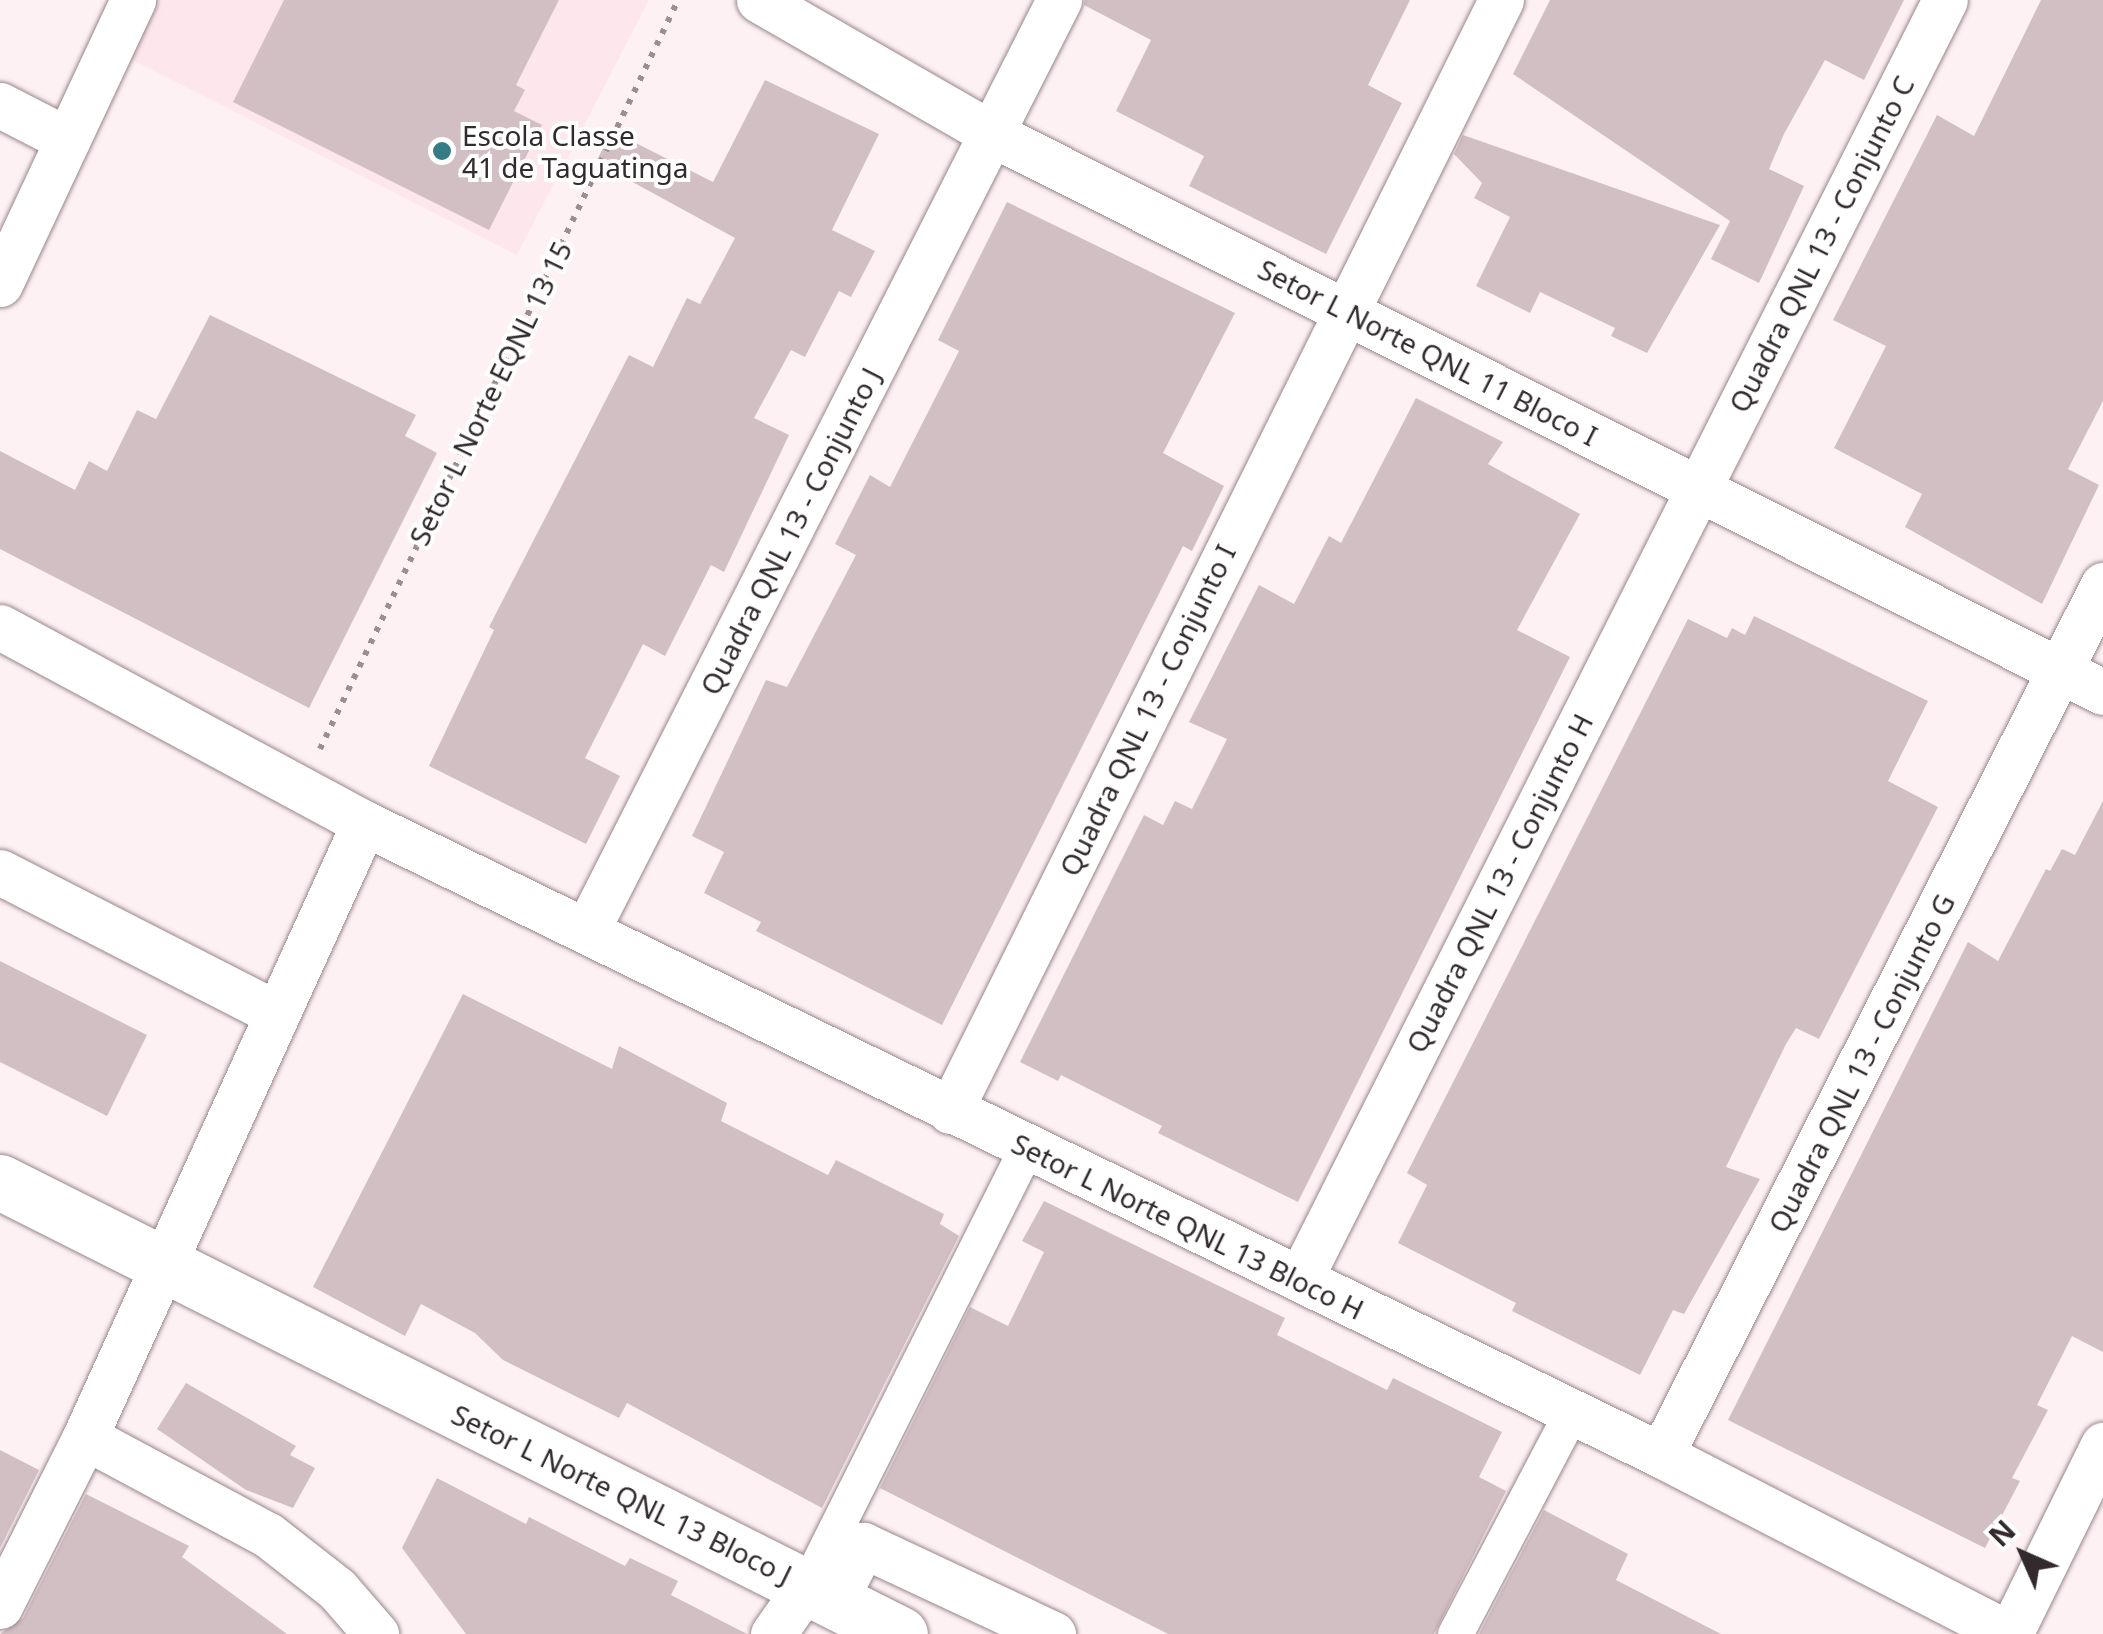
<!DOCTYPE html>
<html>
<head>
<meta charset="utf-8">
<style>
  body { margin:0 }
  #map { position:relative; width:2103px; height:1634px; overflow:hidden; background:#fdf1f4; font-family:"Noto Sans",sans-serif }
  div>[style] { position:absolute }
  .built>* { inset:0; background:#fde6ec }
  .building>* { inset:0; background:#d2bfc4 }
  .path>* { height:6px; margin-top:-3px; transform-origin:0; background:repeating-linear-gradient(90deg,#998f92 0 5px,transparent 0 13px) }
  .roads { filter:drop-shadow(0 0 2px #98868b) drop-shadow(0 0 2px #98868b) }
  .pedestrian>* { height:35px; margin:-17.5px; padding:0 17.5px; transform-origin:17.5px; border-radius:17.5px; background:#fff }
  .minor>* { height:45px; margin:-22.5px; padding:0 22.5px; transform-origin:22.5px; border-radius:22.5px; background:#fff }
  .tertiary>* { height:55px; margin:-27.5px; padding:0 27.5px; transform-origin:27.5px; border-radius:27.5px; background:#fff }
  .dots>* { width:28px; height:28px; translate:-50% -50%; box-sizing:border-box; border:5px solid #fff; border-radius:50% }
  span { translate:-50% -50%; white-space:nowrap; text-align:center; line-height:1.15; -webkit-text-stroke:8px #fff; paint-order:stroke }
  .poi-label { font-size:28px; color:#322a2d }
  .left { translate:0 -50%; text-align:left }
  .street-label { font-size:28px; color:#322a2d }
  .north { position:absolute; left:1973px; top:1504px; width:100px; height:100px; -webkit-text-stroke:8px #fff; paint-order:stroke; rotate:315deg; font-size:28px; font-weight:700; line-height:40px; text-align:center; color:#322a2d }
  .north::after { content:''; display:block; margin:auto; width:35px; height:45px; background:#322a2d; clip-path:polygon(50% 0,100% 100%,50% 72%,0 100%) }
</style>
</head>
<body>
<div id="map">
  <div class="built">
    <i style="clip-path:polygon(130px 0,649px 0,517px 255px,107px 47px)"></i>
  </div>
  <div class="building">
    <i style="clip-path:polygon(284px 0,559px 0,516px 85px,525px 90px,514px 111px,542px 125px,489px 230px,233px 102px)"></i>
    <i style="clip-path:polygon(1085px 0,1410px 0,1368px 85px,1402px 103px,1326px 254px,1189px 186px,1204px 156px,1116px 111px,1151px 40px,1084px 5px)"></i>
    <i style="clip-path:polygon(1550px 0,1904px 0,1864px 80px,1825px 60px,1784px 134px,1769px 169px,1804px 186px,1759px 283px,1711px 259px,1730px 221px,1513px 74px)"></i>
    <i style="clip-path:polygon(2041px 0,2103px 0,2103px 401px,2068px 469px,2099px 485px,2042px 604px,1905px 527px,1922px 494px,1834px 448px,1886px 346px,1833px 320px,1937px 115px,1974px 136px)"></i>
    <i style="clip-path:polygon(765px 80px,879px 134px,832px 230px,875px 251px,851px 297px,839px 291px,805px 357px,791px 350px,754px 418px,789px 435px,724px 572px,711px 565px,665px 656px,643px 644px,585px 758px,620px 776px,586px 844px,429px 766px,494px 630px,489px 627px,629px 355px,653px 367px,687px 298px,700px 304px,735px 238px,596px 162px,612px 131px,713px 182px)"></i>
    <i style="clip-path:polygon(1463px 135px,1720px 225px,1647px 353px,1611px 336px,1615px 328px,1540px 292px,1530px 313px,1476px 286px,1510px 217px,1474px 198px,1482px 183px,1454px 154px)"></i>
    <i style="clip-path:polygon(1007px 202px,1235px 313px,1163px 453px,1224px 486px,1192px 551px,1183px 546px,942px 1025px,756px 931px,761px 922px,704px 893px,724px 852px,692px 836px,766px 680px,787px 687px,856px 555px,835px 544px,870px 475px,890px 487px,959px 351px,938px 340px)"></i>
    <i style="clip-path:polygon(210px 315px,416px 415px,405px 436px,437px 453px,309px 708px,0 549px,0 451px,75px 490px,89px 461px,107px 471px,137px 410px,156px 419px)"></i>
    <i style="clip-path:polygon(1416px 398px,1503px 442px,1488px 464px,1580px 514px,1517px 630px,1570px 657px,1298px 1202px,1158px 1133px,1162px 1126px,1061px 1075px,1058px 1081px,1020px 1062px,1144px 815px,1163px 825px,1175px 801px,1192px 809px,1227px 739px,1189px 722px,1259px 585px,1294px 604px,1329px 536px,1341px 543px)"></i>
    <i style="clip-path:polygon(1754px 616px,1928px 701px,1888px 781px,1938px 807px,1819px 1039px,1796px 1028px,1786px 1044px,1726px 1167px,1760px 1179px,1684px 1314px,1673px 1310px,1640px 1375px,1512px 1311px,1516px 1303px,1398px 1243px,1427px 1185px,1407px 1173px,1688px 619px,1727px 638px,1732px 628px,1745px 635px)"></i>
    <i style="clip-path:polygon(2103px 801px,2103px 1352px,2072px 1336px,2037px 1405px,2048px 1410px,2012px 1478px,2020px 1481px,1985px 1548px,1728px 1420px,1968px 942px,1998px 961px,2046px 869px,2050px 871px,2062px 849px,2075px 855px)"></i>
    <i style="clip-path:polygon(0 961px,147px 1035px,107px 1116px,0 1062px)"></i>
    <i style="clip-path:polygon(463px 994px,612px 1069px,619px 1046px,727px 1103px,721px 1121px,828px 1175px,836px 1160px,944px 1214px,940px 1224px,959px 1236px,822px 1508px,627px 1403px,619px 1418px,503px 1360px,475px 1333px,421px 1304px,405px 1336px,313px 1287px)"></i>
    <i style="clip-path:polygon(1044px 1201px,1285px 1318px,1277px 1335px,1387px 1390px,1393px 1378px,1502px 1432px,1479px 1477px,1506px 1491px,1434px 1634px,1168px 1634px,880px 1488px,970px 1307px,1008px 1326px,1044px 1252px,1022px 1241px)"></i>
    <i style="clip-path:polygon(186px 1383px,296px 1446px,290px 1455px,315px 1468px,293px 1508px,246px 1490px,157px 1429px)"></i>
    <i style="clip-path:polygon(0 1450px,39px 1470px,0 1548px)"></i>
    <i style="clip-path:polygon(437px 1478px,526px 1524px,529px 1517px,625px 1566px,630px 1558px,678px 1581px,671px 1595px,747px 1634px,466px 1634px,402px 1548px)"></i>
    <i style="clip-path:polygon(86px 1494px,189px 1546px,182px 1557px,287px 1634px,0 1634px,23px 1618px)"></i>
    <i style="clip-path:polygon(1544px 1510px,1628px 1554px,1616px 1580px,1721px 1634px,1479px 1634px)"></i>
  </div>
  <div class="path">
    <i style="left:320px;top:749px;width:830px;rotate:-64.45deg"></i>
  </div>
  <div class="roads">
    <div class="pedestrian">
      <i style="left:807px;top:1586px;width:489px;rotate:-63.4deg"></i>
      <i style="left:1455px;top:1634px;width:250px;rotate:-62.3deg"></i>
    </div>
    <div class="minor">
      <i style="left:759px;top:0;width:269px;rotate:29.9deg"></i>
      <i style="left:992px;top:134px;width:1243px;rotate:26.67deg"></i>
      <i style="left:0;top:105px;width:76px;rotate:27.2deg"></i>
      <i style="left:0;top:284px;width:314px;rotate:-64.9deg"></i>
      <i style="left:0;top:627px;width:413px;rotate:28.3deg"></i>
      <i style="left:364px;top:823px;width:1443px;rotate:25.98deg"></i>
      <i style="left:1661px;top:1455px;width:391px;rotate:27.2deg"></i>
      <i style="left:0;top:872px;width:307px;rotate:27.1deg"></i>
      <i style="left:588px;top:928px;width:1041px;rotate:-63.09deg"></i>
      <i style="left:950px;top:1111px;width:1240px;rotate:-63.62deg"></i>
      <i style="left:1300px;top:1279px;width:1432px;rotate:-63.24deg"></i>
      <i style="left:85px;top:1437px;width:208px;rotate:28.2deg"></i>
      <i style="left:268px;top:1535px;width:88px;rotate:38deg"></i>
      <i style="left:337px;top:1589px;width:60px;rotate:49.1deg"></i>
      <i style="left:1661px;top:1455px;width:976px;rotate:-63.07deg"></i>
      <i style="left:835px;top:1600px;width:62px;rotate:-63deg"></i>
      <i style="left:863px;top:1545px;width:210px;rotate:25.1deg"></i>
      <i style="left:0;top:1606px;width:189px;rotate:-63.3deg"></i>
      <i style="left:85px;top:1437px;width:674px;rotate:-65.56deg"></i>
      <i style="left:773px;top:1634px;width:59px;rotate:-54.7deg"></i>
      <i style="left:2010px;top:1634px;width:211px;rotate:-63.8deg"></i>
    </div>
    <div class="tertiary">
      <i style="left:0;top:1182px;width:1007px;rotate:26.67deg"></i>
    </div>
  </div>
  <div class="dots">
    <i style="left:442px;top:151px;background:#367c87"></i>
  </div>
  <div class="poi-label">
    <span class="left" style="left:462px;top:151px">Escola Classe<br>41 de Taguatinga</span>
  </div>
  <div class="street-label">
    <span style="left:1821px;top:244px;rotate:-63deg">Quadra QNL 13 - Conjunto C</span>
    <span style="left:1428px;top:352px;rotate:27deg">Setor L Norte QNL 11 Bloco I</span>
    <span style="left:490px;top:393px;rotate:-64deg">Setor L Norte EQNL 13 15</span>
    <span style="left:790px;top:531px;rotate:-63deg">Quadra QNL 13 - Conjunto J</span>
    <span style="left:1147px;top:710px;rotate:-64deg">Quadra QNL 13 - Conjunto I</span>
    <span style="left:1499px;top:883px;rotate:-63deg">Quadra QNL 13 - Conjunto H</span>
    <span style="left:1861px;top:1063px;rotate:-63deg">Quadra QNL 13 - Conjunto G</span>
    <span style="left:1188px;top:1226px;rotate:26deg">Setor L Norte QNL 13 Bloco H</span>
    <span style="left:622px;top:1494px;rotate:26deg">Setor L Norte QNL 13 Bloco J</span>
  </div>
  <div class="north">N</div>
</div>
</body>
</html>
